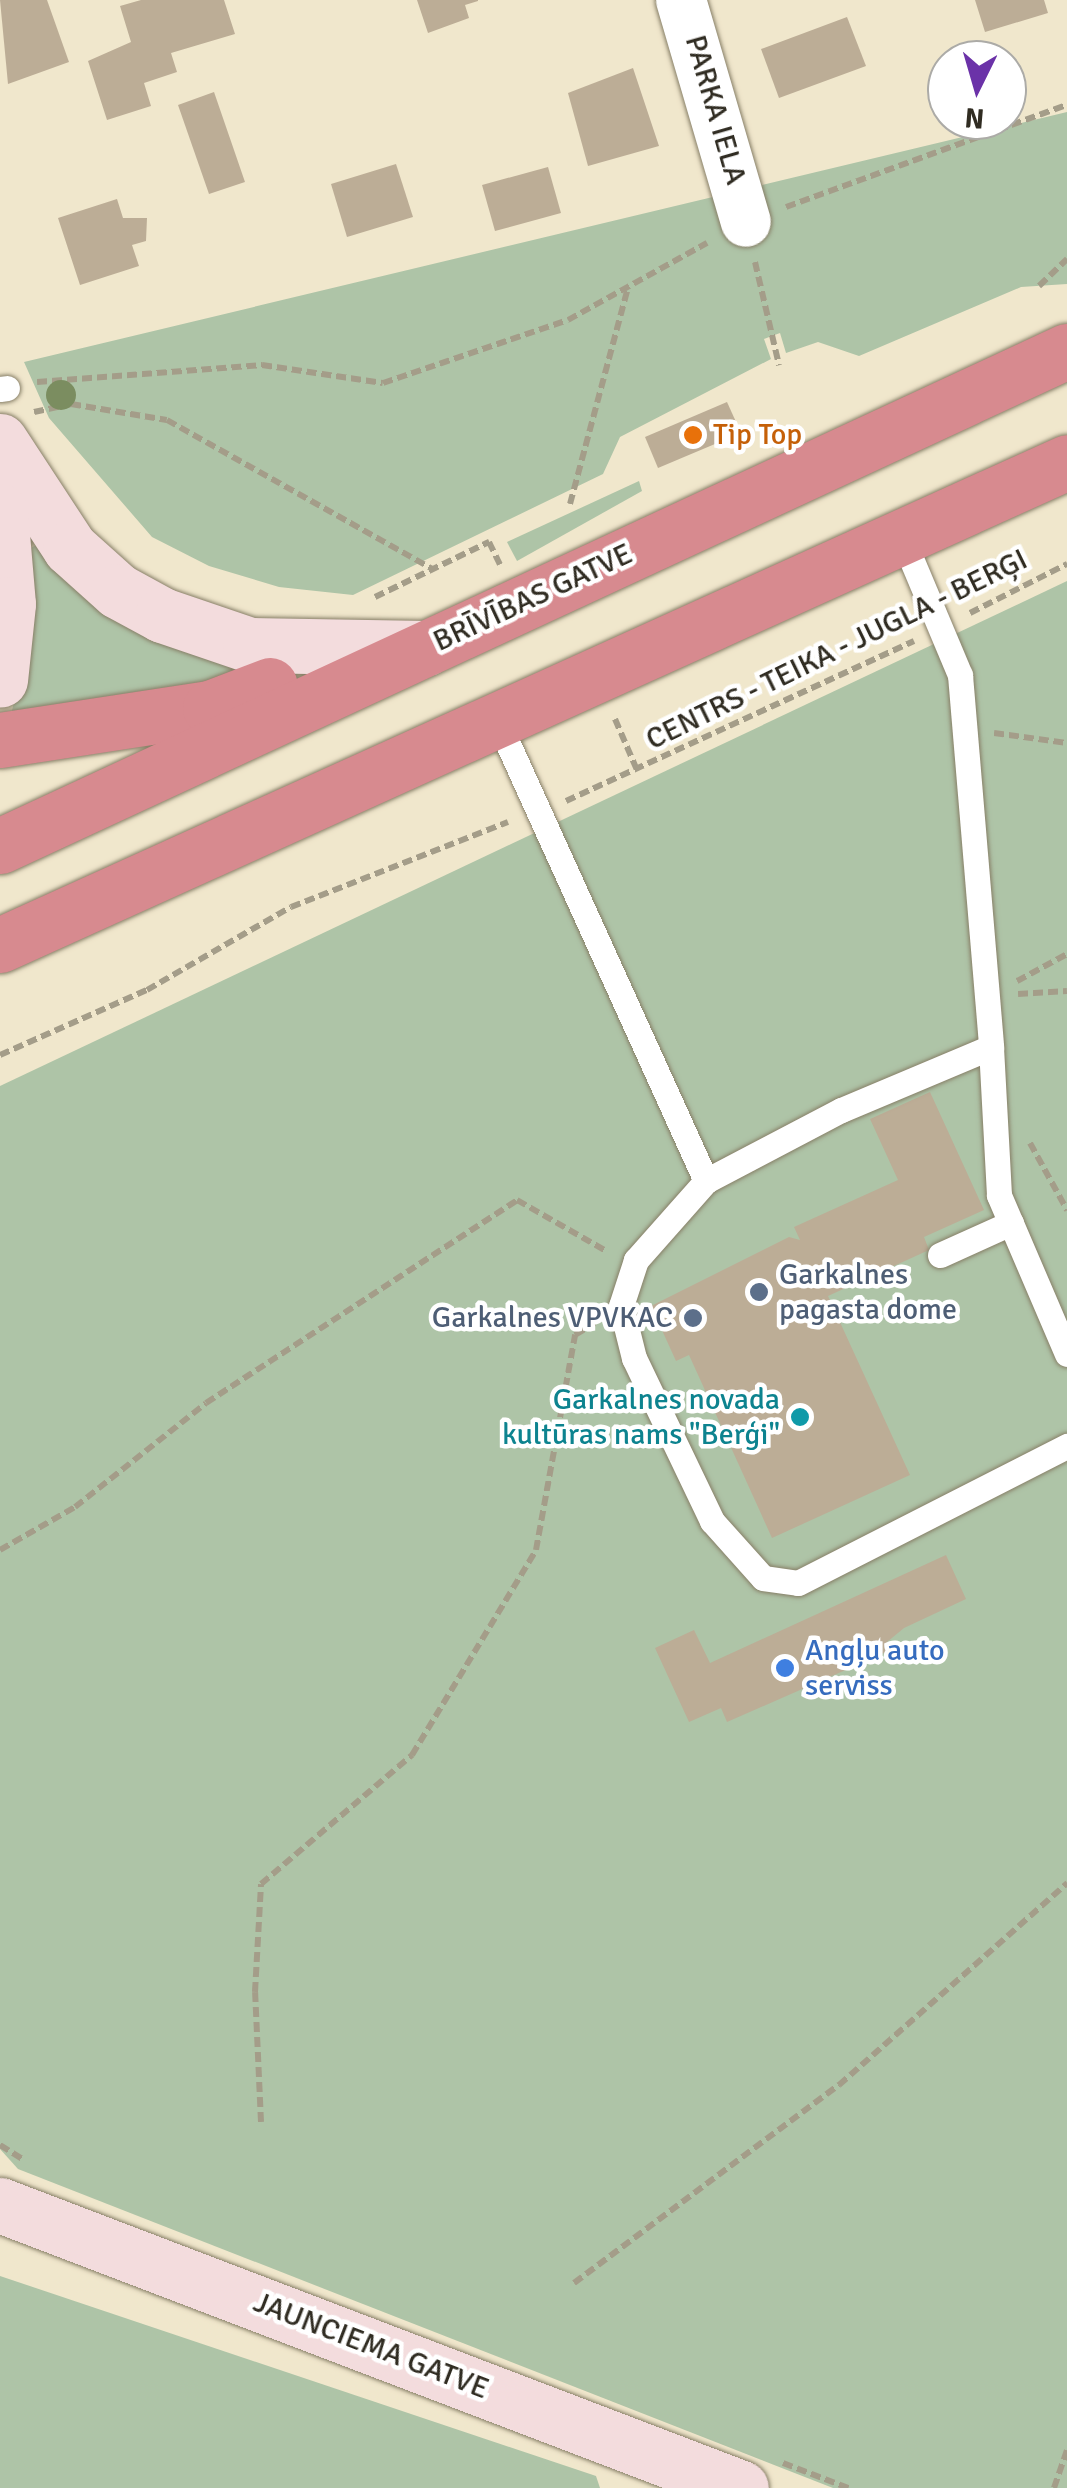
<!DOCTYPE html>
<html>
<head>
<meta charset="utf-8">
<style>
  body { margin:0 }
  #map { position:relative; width:1067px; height:2488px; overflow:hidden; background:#f0e7cc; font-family:Signika,sans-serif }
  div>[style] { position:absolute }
  .green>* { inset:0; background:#aec4a7 }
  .building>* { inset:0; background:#bcad96 }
  .path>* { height:6px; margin-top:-3px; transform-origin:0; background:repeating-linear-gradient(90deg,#a49d89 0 10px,transparent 0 15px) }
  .roads { filter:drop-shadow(0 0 2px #877f67) drop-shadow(0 0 2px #877f67) }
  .lane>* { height:25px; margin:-12.5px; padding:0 12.5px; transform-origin:12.5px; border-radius:12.5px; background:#fff }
  .street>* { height:50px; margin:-25px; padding:0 25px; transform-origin:25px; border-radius:25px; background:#fff }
  .secondary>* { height:55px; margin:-27.5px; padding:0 27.5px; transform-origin:27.5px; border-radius:27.5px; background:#f3dcdd }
  .highway>* { height:55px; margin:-27.5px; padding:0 27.5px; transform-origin:27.5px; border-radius:27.5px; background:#d78a8f }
  .trees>* { width:30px; height:30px; margin:-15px; border-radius:50%; background:#7b8d60 }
  .dots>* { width:28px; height:28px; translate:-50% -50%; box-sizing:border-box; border:5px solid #fff; border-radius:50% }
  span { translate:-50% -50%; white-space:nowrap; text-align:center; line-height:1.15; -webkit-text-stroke:9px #fff; paint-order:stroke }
  .street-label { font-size:30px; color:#302c22 }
  .food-label { font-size:30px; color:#c56008 }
  .left { translate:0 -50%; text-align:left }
  .service-label { font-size:30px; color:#4e5e75 }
  .right { translate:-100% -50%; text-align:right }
  .culture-label { font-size:30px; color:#0d838f }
  .shop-label { font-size:30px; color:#366cbe }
  .north { position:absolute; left:927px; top:40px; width:100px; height:100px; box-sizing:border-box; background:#fff; border:2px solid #acaba7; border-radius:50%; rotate:185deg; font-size:28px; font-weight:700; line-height:40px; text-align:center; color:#302c22 }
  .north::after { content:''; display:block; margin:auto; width:35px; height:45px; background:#6b32a8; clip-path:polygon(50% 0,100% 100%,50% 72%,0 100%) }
</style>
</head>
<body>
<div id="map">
  <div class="green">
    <i style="clip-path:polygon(1067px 112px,1067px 284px,1021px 287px,859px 356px,818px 342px,786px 353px,780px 333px,764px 339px,771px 359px,620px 437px,603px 474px,353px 595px,279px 587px,209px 566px,152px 537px,49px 418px,24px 362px)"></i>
    <i style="clip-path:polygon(639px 481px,642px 491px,517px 561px,507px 542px)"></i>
    <i style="clip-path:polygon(43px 541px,234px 658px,233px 682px,8px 726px,23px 667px,24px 552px)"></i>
    <i style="clip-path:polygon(1067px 581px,1067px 2488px,833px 2488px,18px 2169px,0 2149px,0 1086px)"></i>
    <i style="clip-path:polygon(0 2276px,596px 2476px,600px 2488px,0 2488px)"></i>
  </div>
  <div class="building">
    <i style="clip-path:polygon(0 0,47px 0,69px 62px,8px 84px)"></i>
    <i style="clip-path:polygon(141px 0,224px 0,235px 34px,171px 53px,177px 72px,144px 83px,151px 106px,107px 120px,88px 61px,131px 42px,120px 6px)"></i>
    <i style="clip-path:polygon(417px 0,478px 0,478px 1px,465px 5px,469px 18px,428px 33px)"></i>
    <i style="clip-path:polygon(975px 0,1044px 0,1048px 13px,985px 32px)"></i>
    <i style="clip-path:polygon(847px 17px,866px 66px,779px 98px,761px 49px)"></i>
    <i style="clip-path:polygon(633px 68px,659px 146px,588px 166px,568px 93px)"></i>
    <i style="clip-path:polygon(214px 92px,245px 182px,209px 194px,178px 105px)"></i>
    <i style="clip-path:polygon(396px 164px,413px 217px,347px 237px,331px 184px)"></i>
    <i style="clip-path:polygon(548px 167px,561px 213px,495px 231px,482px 185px)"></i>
    <i style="clip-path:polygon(117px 199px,123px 218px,147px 218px,146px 241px,132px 245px,139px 266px,80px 285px,58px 218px)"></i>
    <i style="clip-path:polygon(727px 402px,741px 433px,658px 468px,645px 437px)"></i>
    <i style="clip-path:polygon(930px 1092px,984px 1210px,924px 1237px,929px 1250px,828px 1296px,910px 1475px,772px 1538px,689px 1355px,676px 1361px,651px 1306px,789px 1237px,800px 1240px,794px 1227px,898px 1180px,870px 1119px)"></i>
    <i style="clip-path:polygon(946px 1555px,966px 1599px,904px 1628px,887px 1642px,891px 1650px,727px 1722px,721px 1708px,689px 1722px,655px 1648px,694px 1630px,710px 1663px)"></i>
  </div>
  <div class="path">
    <i style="left:786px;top:207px;width:299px;rotate:-20deg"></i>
    <i style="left:755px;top:262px;width:106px;rotate:76.9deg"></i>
    <i style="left:1039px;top:286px;width:39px;rotate:-44deg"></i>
    <i style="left:37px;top:382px;width:226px;rotate:-4.3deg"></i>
    <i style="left:262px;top:365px;width:122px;rotate:8.5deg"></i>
    <i style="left:383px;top:383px;width:195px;rotate:-18.8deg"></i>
    <i style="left:568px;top:320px;width:159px;rotate:-29deg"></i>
    <i style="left:34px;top:412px;width:38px;rotate:-12deg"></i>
    <i style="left:71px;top:404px;width:97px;rotate:9.5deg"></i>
    <i style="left:167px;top:420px;width:306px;rotate:29.3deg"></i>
    <i style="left:570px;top:504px;width:224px;rotate:-75deg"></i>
    <i style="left:375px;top:597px;width:127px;rotate:-25.8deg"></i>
    <i style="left:489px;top:542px;width:25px;rotate:64deg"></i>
    <i style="left:970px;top:613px;width:109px;rotate:-26.8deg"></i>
    <i style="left:615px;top:719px;width:56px;rotate:66.7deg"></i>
    <i style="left:994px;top:733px;width:74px;rotate:7.8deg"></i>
    <i style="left:566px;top:801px;width:383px;rotate:-24.7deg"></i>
    <i style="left:1017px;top:981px;width:57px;rotate:-28.4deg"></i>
    <i style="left:1018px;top:994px;width:49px;rotate:-3.5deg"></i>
    <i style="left:0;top:1055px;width:161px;rotate:-23.9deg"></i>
    <i style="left:147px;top:990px;width:166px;rotate:-30deg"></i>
    <i style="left:291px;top:907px;width:233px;rotate:-21.4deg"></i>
    <i style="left:1030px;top:1143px;width:77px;rotate:61.1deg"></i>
    <i style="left:0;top:1550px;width:86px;rotate:-29.8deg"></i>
    <i style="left:75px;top:1507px;width:167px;rotate:-38.4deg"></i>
    <i style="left:206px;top:1403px;width:371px;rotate:-33.1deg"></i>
    <i style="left:517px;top:1200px;width:103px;rotate:29.8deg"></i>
    <i style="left:261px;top:2122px;width:130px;rotate:-92.6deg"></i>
    <i style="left:255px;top:1992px;width:108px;rotate:-86.8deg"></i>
    <i style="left:261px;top:1884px;width:199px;rotate:-40.5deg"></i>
    <i style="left:412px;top:1755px;width:240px;rotate:-58.8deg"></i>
    <i style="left:536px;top:1550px;width:219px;rotate:-79.7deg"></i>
    <i style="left:575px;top:1335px;width:23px;rotate:-31deg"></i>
    <i style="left:0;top:2145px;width:28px;rotate:32deg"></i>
    <i style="left:574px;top:2283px;width:331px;rotate:-36.8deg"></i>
    <i style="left:839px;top:2085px;width:305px;rotate:-41.5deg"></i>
    <i style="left:783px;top:2463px;width:70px;rotate:21deg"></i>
    <i style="left:1054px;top:2488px;width:40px;rotate:-71.1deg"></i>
  </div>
  <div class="roads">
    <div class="lane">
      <i style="left:0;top:389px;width:7px;rotate:-8deg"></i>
      <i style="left:902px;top:537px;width:150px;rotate:67.2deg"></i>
      <i style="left:960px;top:675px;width:373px;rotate:85.2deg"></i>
      <i style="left:499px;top:724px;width:502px;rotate:65.63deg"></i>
      <i style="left:940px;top:1255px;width:78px;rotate:-24.3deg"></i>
      <i style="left:1067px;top:1354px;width:173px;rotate:-113.2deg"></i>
      <i style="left:999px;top:1195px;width:148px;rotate:-93.1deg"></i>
      <i style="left:991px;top:1047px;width:163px;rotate:157.2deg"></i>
      <i style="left:841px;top:1110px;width:153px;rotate:152.3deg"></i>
      <i style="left:706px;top:1181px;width:106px;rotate:131.5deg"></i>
      <i style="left:636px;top:1260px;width:48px;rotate:108.1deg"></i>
      <i style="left:621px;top:1306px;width:54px;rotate:76deg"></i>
      <i style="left:634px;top:1358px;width:181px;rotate:64.4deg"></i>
      <i style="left:712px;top:1521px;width:76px;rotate:48.2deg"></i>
      <i style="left:763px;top:1578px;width:35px;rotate:8deg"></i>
      <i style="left:798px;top:1583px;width:302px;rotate:-27deg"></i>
    </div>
    <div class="street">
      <i style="left:681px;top:0;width:231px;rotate:73.7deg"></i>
    </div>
    <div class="secondary">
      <i style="left:0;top:441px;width:128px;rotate:56.8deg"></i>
      <i style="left:70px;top:548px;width:64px;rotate:41.9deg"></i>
      <i style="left:118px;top:591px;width:50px;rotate:28.6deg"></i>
      <i style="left:162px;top:615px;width:93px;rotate:18.8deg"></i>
      <i style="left:250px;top:645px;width:176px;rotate:1deg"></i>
      <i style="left:0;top:511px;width:93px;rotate:85.1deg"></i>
      <i style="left:8px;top:604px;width:76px;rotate:96deg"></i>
      <i style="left:0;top:2205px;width:793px;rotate:20.9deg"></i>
    </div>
    <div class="highway">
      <i style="left:0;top:740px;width:212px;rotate:-8.7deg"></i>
      <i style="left:210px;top:708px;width:64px;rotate:-21deg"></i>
      <i style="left:0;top:846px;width:1176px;rotate:-24.89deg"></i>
      <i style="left:0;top:945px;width:1171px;rotate:-24.35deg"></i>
    </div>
  </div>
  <div class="trees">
    <i style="left:61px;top:395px"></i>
  </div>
  <div class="dots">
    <i style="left:693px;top:435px;background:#e8710a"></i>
    <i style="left:759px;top:1292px;background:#5c6f8a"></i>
    <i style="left:693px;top:1318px;background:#5c6f8a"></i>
    <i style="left:800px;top:1417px;background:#0f9aa8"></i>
    <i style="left:785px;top:1668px;background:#3f7fe0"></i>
  </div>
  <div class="street-label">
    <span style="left:715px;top:110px;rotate:74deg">PARKA IELA</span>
    <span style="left:533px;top:598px;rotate:-25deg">BRĪVĪBAS GATVE</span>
    <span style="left:837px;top:650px;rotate:-26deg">CENTRS - TEIKA - JUGLA - BERĢI</span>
    <span style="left:371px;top:2346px;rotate:21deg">JAUNCIEMA GATVE</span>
  </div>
  <div class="food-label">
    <span class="left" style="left:713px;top:435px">Tip Top</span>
  </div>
  <div class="service-label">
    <span class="left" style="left:779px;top:1292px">Garkalnes<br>pagasta dome</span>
    <span class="right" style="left:673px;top:1318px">Garkalnes VPVKAC</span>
  </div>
  <div class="culture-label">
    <span class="right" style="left:780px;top:1417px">Garkalnes novada<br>kultūras nams "Berģi"</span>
  </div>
  <div class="shop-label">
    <span class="left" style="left:805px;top:1668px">Angļu auto<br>serviss</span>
  </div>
  <div class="north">N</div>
</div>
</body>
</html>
